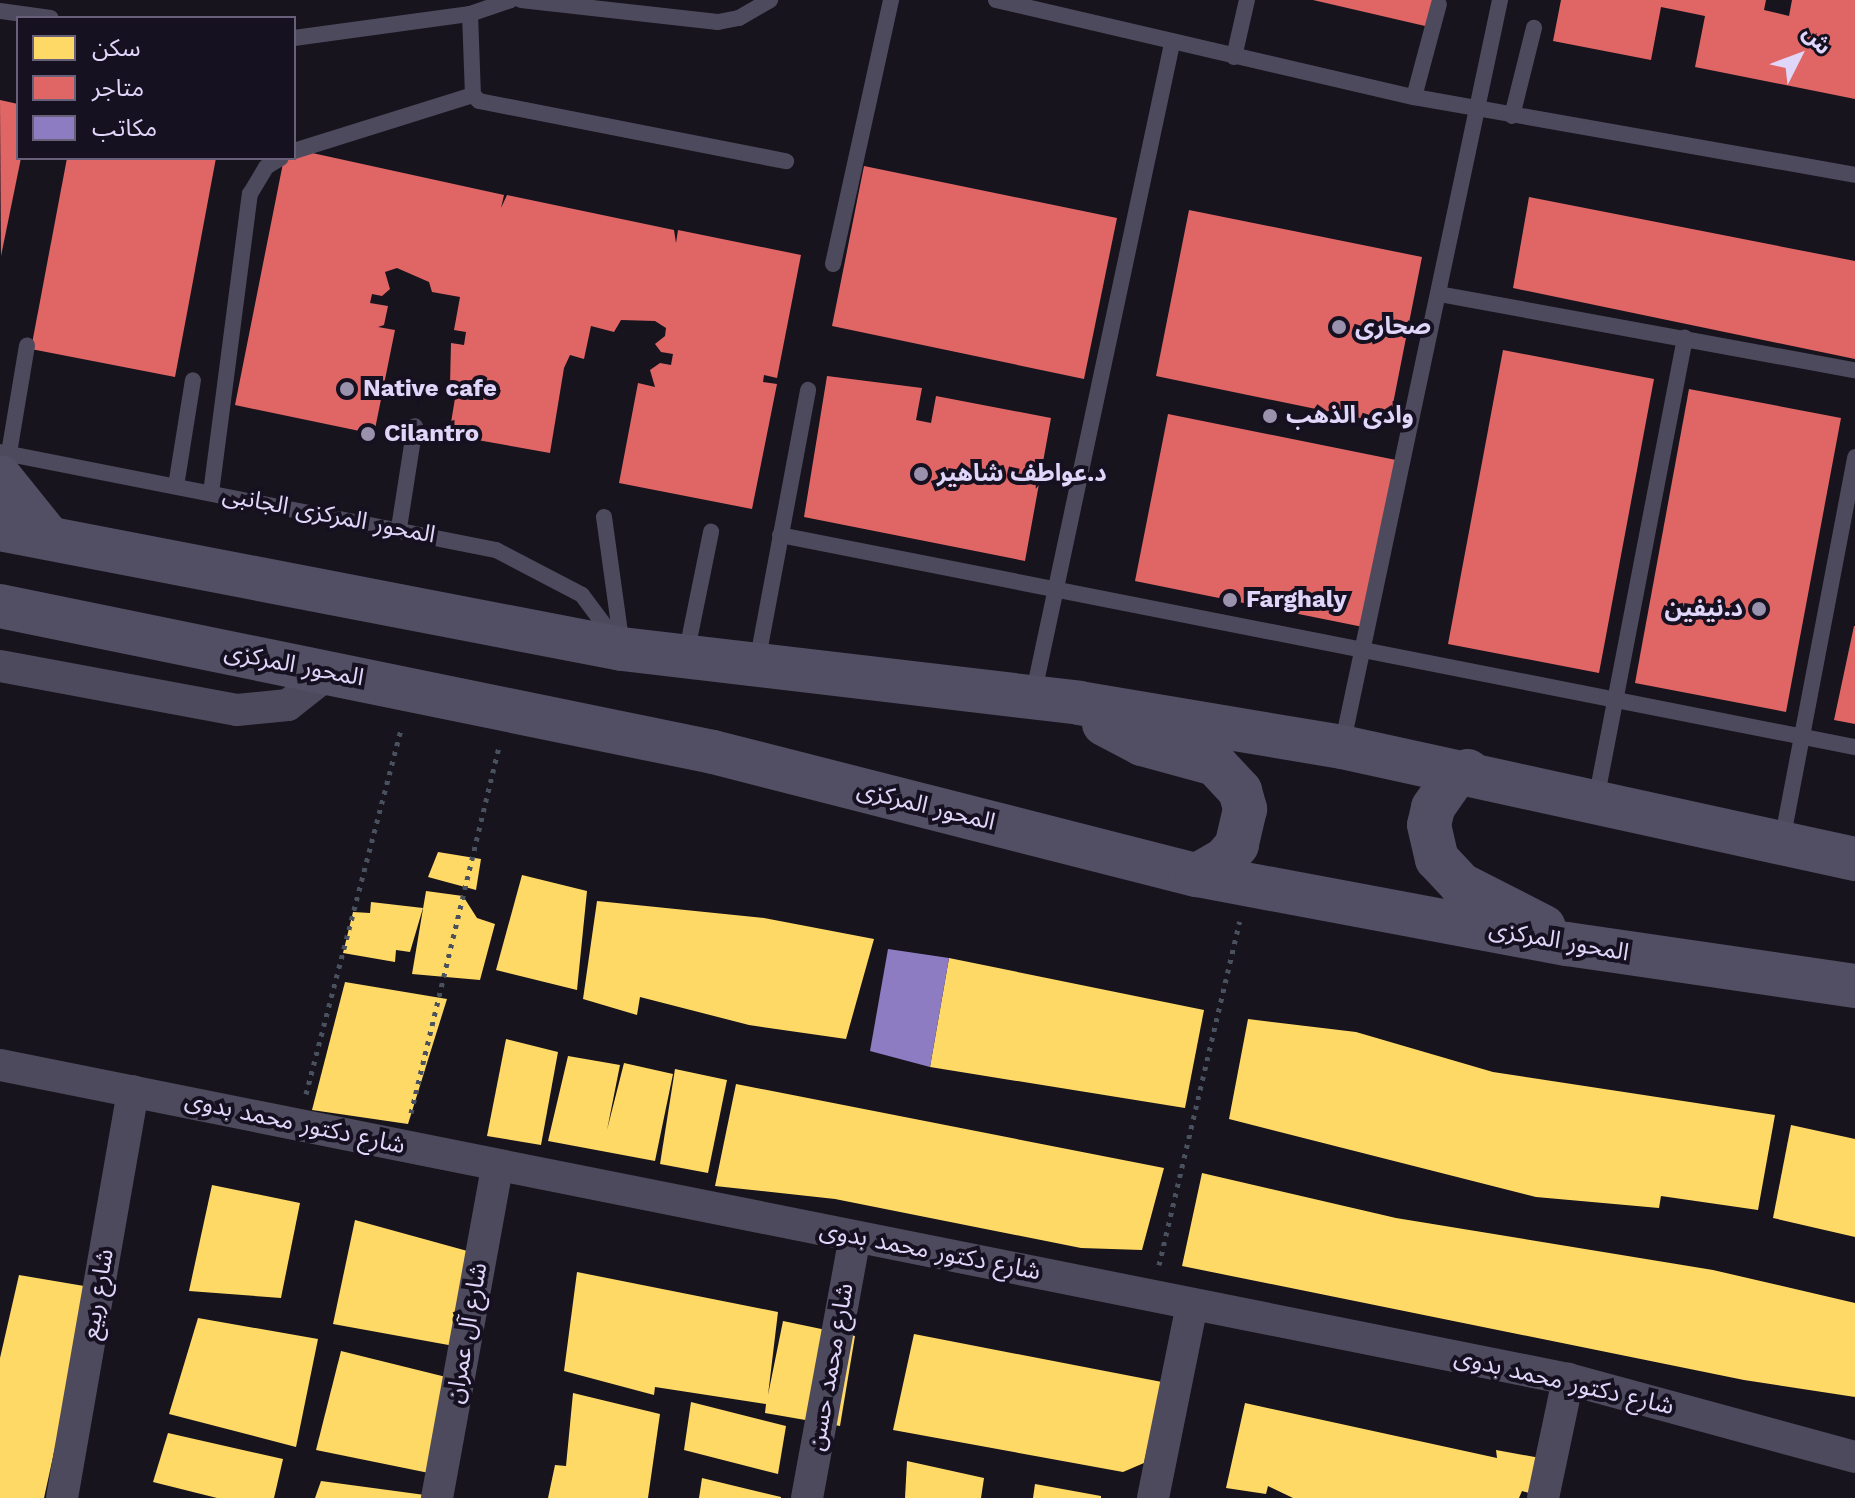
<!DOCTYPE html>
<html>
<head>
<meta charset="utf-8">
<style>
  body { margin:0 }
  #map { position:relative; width:1855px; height:1498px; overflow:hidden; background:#17141e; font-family:"Work Sans","Noto Sans Arabic",sans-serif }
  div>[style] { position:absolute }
  .homes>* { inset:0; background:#ffd966 }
  .shops>* { inset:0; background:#e06666 }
  .offices>* { inset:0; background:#8e7cc3 }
  .path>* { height:5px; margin-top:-2.5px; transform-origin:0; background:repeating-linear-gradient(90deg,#49505e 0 4px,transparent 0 10px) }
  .service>* { height:16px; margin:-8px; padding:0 8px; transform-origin:8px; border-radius:8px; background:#4e4a5d }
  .minor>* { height:32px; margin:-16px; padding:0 16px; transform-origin:16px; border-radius:16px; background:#4e4a5d }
  .secondary>* { height:44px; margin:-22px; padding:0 22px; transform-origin:22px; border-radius:22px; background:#524e63 }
  .dots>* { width:22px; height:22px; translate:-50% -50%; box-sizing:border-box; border:4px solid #161121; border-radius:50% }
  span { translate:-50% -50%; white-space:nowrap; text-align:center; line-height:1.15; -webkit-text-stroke:8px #161121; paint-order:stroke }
  .poi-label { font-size:24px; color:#e0d6fa; font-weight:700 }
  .left { translate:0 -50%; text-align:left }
  .right { translate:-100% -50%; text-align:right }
  .street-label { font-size:24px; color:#e0d6fa }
  .legend { position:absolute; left:16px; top:16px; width:280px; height:144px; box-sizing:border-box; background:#161121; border:2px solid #676078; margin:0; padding:10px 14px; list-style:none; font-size:24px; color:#e0d6fa }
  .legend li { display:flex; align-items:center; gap:16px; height:40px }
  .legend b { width:40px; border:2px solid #676078 }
  .north { position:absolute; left:1759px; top:16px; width:80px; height:80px; -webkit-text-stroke:6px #161121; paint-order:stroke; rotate:48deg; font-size:22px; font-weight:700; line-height:32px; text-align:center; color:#e0d6fa }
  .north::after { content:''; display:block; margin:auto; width:28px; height:36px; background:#e0d6fa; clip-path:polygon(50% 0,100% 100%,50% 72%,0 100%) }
</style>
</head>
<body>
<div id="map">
  <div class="homes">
    <i style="clip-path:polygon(438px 852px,481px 859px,476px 890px,428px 877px)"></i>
    <i style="clip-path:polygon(522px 875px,587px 891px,577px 990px,496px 970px)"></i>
    <i style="clip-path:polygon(426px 891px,463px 896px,477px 918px,495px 924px,480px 980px,412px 974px)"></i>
    <i style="clip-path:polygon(597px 901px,764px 918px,874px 939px,846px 1039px,749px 1025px,640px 997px,637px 1015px,583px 999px)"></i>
    <i style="clip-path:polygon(371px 902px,423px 908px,410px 952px,396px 950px,395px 962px,343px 953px,353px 912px,370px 913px)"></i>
    <i style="clip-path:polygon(949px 958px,1204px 1010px,1185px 1108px,930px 1067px)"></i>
    <i style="clip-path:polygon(345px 982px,447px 999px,408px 1124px,312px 1110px)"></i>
    <i style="clip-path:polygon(1248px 1019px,1356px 1032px,1493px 1072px,1775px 1115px,1758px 1210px,1661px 1196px,1659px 1208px,1536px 1197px,1229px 1119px)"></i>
    <i style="clip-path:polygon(506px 1039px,558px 1052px,541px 1145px,487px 1136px)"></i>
    <i style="clip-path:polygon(568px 1056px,620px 1065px,607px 1130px,624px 1063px,673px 1074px,655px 1161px,548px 1141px)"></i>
    <i style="clip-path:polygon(675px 1069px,727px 1080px,708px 1173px,660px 1164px)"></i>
    <i style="clip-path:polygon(736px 1084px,1164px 1168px,1142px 1250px,1081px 1248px,835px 1199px,715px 1186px)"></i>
    <i style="clip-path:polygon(1791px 1125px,1855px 1139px,1855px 1237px,1773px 1218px)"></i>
    <i style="clip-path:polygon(1202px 1173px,1396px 1218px,1713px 1270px,1855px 1303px,1855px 1397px,1744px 1380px,1182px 1266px)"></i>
    <i style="clip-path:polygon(212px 1185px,300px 1203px,281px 1298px,189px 1291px)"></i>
    <i style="clip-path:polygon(355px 1220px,471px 1252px,454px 1346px,333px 1324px)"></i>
    <i style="clip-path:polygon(577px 1272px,778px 1312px,768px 1395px,783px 1321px,855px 1336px,840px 1426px,765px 1413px,766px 1404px,655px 1387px,654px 1395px,564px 1371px)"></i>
    <i style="clip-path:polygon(19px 1275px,90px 1287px,44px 1498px,0 1498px,0 1358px)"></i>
    <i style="clip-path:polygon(198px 1318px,318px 1339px,296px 1447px,169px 1414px)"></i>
    <i style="clip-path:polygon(914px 1334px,1162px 1382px,1144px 1463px,1123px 1472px,893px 1430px)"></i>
    <i style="clip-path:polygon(341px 1351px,446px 1377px,429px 1473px,316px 1450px)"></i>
    <i style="clip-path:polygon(573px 1393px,660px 1414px,648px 1498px,548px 1498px,555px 1465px,566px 1466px)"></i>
    <i style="clip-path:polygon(691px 1402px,786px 1426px,778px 1474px,684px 1450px)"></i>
    <i style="clip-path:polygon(1245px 1403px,1497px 1458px,1496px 1450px,1551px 1460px,1539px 1496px,1522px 1491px,1519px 1498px,1293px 1498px,1268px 1486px,1266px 1494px,1226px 1488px)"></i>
    <i style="clip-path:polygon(168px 1433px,283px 1459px,274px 1498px,217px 1498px,153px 1482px)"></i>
    <i style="clip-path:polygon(907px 1461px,984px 1478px,981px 1498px,905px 1498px)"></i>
    <i style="clip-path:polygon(702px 1478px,781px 1497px,781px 1498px,699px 1498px)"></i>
    <i style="clip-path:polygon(321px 1481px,425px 1495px,425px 1498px,315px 1498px)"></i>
    <i style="clip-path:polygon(1035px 1484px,1101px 1496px,1101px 1498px,1033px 1498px)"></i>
  </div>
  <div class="shops">
    <i style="clip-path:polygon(1313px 0,1443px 0,1438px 29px)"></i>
    <i style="clip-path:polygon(1561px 0,1766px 0,1764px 10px,1789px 16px,1792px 0,1855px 0,1855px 99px,1695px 67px,1705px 16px,1661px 7px,1651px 60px,1553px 41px)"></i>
    <i style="clip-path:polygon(0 100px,18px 104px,21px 158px,1px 256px)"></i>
    <i style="clip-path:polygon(294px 149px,504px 195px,501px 208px,507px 195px,674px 230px,676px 243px,678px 230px,801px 255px,777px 378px,764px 375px,763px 382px,777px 384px,752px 509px,619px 483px,638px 383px,655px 387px,650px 370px,660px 363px,671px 365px,673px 354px,661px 352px,655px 344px,665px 336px,666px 328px,655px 321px,621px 320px,614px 332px,591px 326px,584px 359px,570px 355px,564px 368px,550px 453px,449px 435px,457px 386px,450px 385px,451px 343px,464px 345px,466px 332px,454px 330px,460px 297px,432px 292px,429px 282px,397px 268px,385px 272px,390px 289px,382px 296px,372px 294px,370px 303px,388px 306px,384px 325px,378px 327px,395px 330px,374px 434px,235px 405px,284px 158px,294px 158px)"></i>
    <i style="clip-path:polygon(67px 158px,216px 158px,175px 377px,31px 349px)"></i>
    <i style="clip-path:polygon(864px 166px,1117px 218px,1084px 379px,832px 326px)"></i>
    <i style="clip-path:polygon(1529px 197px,1855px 261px,1855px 359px,1513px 288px)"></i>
    <i style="clip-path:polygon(1189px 210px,1422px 257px,1389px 424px,1156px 376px)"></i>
    <i style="clip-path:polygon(1503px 350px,1654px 379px,1599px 673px,1448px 644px)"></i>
    <i style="clip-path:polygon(827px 376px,922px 388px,916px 420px,931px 423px,936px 396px,1051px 418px,1025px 561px,804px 517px)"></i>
    <i style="clip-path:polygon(1689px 389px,1841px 418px,1786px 712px,1635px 683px)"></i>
    <i style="clip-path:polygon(1168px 414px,1401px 461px,1368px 628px,1135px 581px)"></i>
    <i style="clip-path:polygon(1854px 626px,1855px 626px,1855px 724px,1834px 720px)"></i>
  </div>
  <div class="offices">
    <i style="clip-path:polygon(888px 949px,949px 958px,930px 1067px,870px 1051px)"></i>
  </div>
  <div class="path">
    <i style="left:306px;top:1094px;width:377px;rotate:-75.4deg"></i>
    <i style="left:411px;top:1113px;width:377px;rotate:-76.5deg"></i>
    <i style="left:1159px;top:1265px;width:353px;rotate:-76.8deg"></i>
  </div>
  <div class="service">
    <i style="left:521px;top:0;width:198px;rotate:6.4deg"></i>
    <i style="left:718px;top:22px;width:21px;rotate:-11deg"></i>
    <i style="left:739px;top:18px;width:36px;rotate:-30deg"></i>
    <i style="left:996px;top:0;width:429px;rotate:13.1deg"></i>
    <i style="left:1414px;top:97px;width:448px;rotate:10deg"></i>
    <i style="left:0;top:11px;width:51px;rotate:7.8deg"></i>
    <i style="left:470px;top:14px;width:81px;rotate:87.9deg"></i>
    <i style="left:473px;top:95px;width:8px;rotate:45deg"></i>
    <i style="left:479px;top:101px;width:313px;rotate:11.1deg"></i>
    <i style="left:294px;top:38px;width:178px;rotate:-7.8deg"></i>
    <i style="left:470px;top:14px;width:43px;rotate:-18.9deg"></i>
    <i style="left:1234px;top:57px;width:58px;rotate:-77.2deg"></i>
    <i style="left:1414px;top:97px;width:96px;rotate:-75deg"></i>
    <i style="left:1512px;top:116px;width:91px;rotate:-76deg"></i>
    <i style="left:294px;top:151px;width:188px;rotate:-17.4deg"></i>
    <i style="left:833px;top:264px;width:270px;rotate:-77.6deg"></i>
    <i style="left:1439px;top:294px;width:423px;rotate:10.4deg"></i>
    <i style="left:0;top:452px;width:506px;rotate:11.18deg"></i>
    <i style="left:496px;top:550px;width:97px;rotate:27.6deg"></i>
    <i style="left:582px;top:595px;width:54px;rotate:53.3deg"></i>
    <i style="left:9px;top:453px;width:109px;rotate:-80.5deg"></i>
    <i style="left:176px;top:486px;width:107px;rotate:-80.9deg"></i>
    <i style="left:211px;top:493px;width:302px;rotate:-82.6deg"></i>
    <i style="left:250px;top:194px;width:31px;rotate:-59deg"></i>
    <i style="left:266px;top:167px;width:17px;rotate:-31deg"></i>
    <i style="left:604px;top:517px;width:131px;rotate:82.1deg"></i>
    <i style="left:399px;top:528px;width:103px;rotate:-81.1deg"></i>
    <i style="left:780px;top:535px;width:1096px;rotate:11.16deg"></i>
    <i style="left:686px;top:655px;width:126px;rotate:-78.5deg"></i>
    <i style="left:757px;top:663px;width:278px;rotate:-79.4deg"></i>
    <i style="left:1033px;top:696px;width:667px;rotate:-77.97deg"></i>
    <i style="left:1342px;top:746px;width:763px;rotate:-78.04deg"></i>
    <i style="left:1596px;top:800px;width:471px;rotate:-79.1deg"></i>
    <i style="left:1782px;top:841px;width:391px;rotate:-79.2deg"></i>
  </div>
  <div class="minor">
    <i style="left:0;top:666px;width:241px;rotate:10.5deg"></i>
    <i style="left:237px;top:710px;width:51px;rotate:-5.6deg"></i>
    <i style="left:288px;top:705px;width:53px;rotate:-38.2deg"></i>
    <i style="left:0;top:1065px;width:1599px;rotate:11.32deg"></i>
    <i style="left:1568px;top:1379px;width:297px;rotate:15.2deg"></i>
    <i style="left:62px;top:1498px;width:413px;rotate:-80.1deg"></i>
    <i style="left:437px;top:1498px;width:336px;rotate:-79.7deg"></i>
    <i style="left:807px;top:1498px;width:265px;rotate:-79.6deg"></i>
    <i style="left:1153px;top:1498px;width:198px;rotate:-78.6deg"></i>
    <i style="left:1543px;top:1498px;width:122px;rotate:-78.1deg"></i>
  </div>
  <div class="secondary">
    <i style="left:0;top:477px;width:78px;rotate:51.2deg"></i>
    <i style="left:0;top:529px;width:633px;rotate:10.92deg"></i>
    <i style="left:622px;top:649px;width:460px;rotate:6.7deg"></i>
    <i style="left:1079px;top:703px;width:267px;rotate:9.5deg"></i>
    <i style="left:1342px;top:747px;width:525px;rotate:12.32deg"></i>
    <i style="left:0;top:606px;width:728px;rotate:11.57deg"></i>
    <i style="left:713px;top:752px;width:499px;rotate:14.3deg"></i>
    <i style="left:1197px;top:875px;width:376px;rotate:10.6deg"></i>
    <i style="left:1567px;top:944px;width:291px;rotate:8.3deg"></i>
    <i style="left:1104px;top:724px;width:43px;rotate:27.8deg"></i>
    <i style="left:1142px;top:744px;width:76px;rotate:15.3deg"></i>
    <i style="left:1215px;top:764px;width:37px;rotate:47deg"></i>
    <i style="left:1240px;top:791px;width:19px;rotate:74deg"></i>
    <i style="left:1245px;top:809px;width:37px;rotate:103deg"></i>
    <i style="left:1237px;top:845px;width:18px;rotate:131deg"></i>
    <i style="left:1225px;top:859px;width:32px;rotate:150deg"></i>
    <i style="left:1468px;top:771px;width:17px;rotate:152deg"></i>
    <i style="left:1453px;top:779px;width:35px;rotate:125deg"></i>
    <i style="left:1433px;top:808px;width:17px;rotate:103deg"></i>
    <i style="left:1429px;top:825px;width:35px;rotate:77deg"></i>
    <i style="left:1437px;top:859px;width:34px;rotate:47deg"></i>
    <i style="left:1460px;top:884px;width:94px;rotate:27.1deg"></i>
  </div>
  <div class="dots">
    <i style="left:1339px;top:327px;background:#9a92ad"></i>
    <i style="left:347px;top:389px;background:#9a92ad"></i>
    <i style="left:1270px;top:416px;background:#9a92ad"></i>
    <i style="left:368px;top:434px;background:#9a92ad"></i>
    <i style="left:921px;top:474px;background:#9a92ad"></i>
    <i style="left:1230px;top:600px;background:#9a92ad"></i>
    <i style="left:1759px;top:609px;background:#9a92ad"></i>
  </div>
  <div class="poi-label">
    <span class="left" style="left:1355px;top:327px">صحارى</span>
    <span class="left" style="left:363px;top:389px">Native cafe</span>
    <span class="left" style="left:1286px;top:416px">وادى الذهب</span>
    <span class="left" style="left:384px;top:434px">Cilantro</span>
    <span class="left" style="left:937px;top:474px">د.عواطف شاهير</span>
    <span class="left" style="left:1246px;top:600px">Farghaly</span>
    <span class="right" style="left:1743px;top:609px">د.نيفين</span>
  </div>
  <div class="street-label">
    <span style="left:329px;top:515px;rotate:11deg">المحور المركزى الجانبى</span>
    <span style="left:294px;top:665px;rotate:11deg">المحور المركزى</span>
    <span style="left:926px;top:806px;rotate:14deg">المحور المركزى</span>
    <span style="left:1559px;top:941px;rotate:10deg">المحور المركزى</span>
    <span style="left:295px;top:1123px;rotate:12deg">شارع دكتور محمد بدوى</span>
    <span style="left:930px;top:1251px;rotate:11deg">شارع دكتور محمد بدوى</span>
    <span style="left:98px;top:1294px;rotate:-80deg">شارع ربيع</span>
    <span style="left:467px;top:1333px;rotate:-80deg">شارع آل عمران</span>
    <span style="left:831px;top:1367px;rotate:-80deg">شارع محمد حسن</span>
    <span style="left:1564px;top:1382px;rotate:13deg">شارع دكتور محمد بدوى</span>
  </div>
  <ul class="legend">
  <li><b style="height:22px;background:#ffd966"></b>سكن</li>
  <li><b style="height:22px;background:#e06666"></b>متاجر</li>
  <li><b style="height:22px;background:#8e7cc3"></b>مكاتب</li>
  </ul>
  <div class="north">ش</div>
</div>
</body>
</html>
